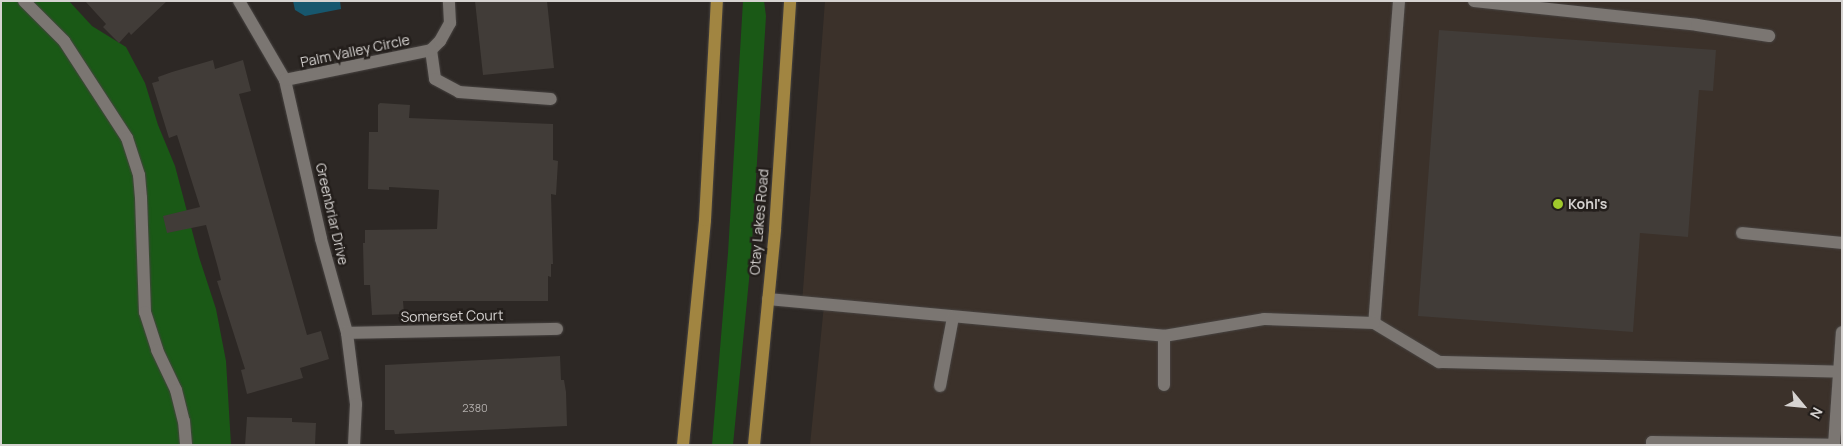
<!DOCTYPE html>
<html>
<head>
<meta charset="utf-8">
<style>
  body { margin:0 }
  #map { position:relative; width:1843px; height:446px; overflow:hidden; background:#2d2825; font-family:Manrope,sans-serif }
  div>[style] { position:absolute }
  .built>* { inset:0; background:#3b312a }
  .green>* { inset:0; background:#1a5916 }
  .water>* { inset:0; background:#17576e }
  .building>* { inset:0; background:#413c38 }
  .roads { filter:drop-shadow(0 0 1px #474341) drop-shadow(0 0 1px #474341) }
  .service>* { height:12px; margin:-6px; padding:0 6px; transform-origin:6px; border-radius:6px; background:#7b7672 }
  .minor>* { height:12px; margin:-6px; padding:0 6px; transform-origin:6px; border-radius:6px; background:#7b7672 }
  .tertiary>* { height:12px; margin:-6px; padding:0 6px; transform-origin:6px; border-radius:6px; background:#7b7672 }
  .primary>* { height:12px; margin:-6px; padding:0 6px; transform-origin:6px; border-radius:6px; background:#a18541 }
  .dots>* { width:14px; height:14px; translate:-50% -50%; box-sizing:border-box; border:2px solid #231e1b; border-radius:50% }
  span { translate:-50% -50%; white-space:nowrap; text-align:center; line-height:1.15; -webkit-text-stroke:5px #231e1b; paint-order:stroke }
  .number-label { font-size:11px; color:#b1adab }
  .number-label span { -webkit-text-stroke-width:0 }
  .street-label { font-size:14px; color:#d6d3d1 }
  .poi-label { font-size:14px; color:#d6d3d1; font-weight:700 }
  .left { translate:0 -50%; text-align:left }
  .frame { position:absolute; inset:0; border:2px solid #d6d3d1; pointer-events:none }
  .north { position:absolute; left:1778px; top:381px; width:50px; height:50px; -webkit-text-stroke:4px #231e1b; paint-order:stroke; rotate:118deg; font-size:14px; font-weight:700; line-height:20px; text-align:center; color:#d6d3d1 }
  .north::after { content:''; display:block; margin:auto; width:18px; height:22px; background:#d6d3d1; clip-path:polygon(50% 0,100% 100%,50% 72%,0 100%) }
</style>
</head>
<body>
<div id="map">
  <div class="built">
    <i style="clip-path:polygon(825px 1px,1842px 1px,1842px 445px,810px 445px,824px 305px,802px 303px)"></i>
  </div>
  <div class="green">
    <i style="clip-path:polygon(1px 1px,69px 1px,92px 26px,126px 47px,145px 83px,158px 125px,175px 166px,199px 257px,216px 309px,226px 361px,231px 445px,1px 445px)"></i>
    <i style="clip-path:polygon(743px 1px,764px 1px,766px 16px,751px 259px,733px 445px,712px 445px,728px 253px)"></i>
  </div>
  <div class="water">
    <i style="clip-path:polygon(293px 1px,340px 1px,341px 9px,305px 16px,295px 10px)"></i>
  </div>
  <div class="building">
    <i style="clip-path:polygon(85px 1px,167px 1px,131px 35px,129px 32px,119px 43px,103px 27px,106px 24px)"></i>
    <i style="clip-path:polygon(475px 1px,547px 1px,554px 68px,483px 75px)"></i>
    <i style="clip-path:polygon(1439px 30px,1716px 50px,1713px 91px,1699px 90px,1688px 237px,1640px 233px,1633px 332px,1418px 316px)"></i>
    <i style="clip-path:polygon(213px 60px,215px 69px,243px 60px,251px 91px,239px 94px,307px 335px,321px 331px,329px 359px,300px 368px,303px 378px,247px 394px,241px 370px,245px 369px,217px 281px,221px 280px,218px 268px,206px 225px,167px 233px,163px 216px,200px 207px,177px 135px,169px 138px,152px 83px,159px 81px,158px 77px,172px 72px)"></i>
    <i style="clip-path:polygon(380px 103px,410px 105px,409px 118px,553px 124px,553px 160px,558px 161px,556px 195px,551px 194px,553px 264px,551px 264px,551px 277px,548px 276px,548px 301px,403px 301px,404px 314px,372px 315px,370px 285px,364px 285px,363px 243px,365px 243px,365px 230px,437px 229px,439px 190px,389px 187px,389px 190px,368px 189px,369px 132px,378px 132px,378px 105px)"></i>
    <i style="clip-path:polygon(560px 356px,561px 380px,564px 380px,566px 392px,567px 426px,395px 434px,394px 430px,385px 430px,385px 365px)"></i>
    <i style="clip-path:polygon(247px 417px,292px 418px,292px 422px,316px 423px,315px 445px,245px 445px)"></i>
  </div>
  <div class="roads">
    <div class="service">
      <i style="left:24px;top:1px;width:57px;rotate:45deg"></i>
      <i style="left:64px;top:41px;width:116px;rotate:57deg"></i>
      <i style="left:127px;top:138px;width:39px;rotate:72deg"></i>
      <i style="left:139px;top:175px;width:23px;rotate:85deg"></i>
      <i style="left:141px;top:198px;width:114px;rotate:88deg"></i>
      <i style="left:145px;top:312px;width:40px;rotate:72deg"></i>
      <i style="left:157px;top:350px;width:44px;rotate:64.6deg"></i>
      <i style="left:176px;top:390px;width:32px;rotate:76deg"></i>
      <i style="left:184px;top:421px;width:24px;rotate:85deg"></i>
      <i style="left:1399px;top:1px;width:323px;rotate:94.4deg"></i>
      <i style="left:1374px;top:323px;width:76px;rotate:31deg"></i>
      <i style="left:1439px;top:362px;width:398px;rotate:1.4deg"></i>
      <i style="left:1474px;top:1px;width:224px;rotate:6.1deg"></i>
      <i style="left:1697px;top:25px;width:73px;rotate:8.7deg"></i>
      <i style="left:1742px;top:233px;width:100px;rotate:5.7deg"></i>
      <i style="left:768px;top:299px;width:398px;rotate:5.3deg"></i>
      <i style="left:1164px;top:336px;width:101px;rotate:-9.6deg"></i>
      <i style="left:1264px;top:319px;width:110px;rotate:2.1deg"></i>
      <i style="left:1164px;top:336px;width:49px;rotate:90deg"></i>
      <i style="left:940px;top:386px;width:70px;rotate:-79.3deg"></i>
      <i style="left:1652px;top:445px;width:3px;rotate:-90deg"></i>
      <i style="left:1652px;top:442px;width:182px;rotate:0.9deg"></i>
    </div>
    <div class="minor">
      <i style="left:239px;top:1px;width:91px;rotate:59.8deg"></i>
      <i style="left:285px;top:80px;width:163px;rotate:77.2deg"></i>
      <i style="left:321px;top:239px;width:98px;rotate:74.5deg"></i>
      <i style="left:347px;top:333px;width:72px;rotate:82.8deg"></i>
      <i style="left:356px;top:404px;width:41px;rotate:92.8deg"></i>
      <i style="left:431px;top:50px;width:29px;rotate:82deg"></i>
      <i style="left:435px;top:79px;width:27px;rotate:28deg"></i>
      <i style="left:459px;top:92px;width:92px;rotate:4.4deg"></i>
      <i style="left:285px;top:80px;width:149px;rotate:-11.6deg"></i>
      <i style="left:431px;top:50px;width:13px;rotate:-45deg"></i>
      <i style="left:440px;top:41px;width:21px;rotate:-61deg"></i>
      <i style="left:450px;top:23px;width:22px;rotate:-93deg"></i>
      <i style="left:347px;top:333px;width:210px;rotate:-1.1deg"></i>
    </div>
    <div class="tertiary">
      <i style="left:1834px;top:445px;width:113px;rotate:-86deg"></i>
    </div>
    <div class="primary">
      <i style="left:683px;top:445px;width:226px;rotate:-84.4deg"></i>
      <i style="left:705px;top:220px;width:219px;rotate:-86.9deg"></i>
      <i style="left:754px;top:445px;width:217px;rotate:-84.4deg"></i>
      <i style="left:775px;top:229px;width:228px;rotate:-86.2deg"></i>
    </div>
  </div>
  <div class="dots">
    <i style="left:1558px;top:204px;background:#a0c92c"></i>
  </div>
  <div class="number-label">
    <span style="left:475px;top:408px">2380</span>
  </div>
  <div class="street-label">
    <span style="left:355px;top:51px;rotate:-12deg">Palm Valley Circle</span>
    <span style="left:332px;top:214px;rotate:77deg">Greenbriar Drive</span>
    <span style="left:759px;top:222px;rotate:-85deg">Otay Lakes Road</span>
    <span style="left:452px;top:316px;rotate:-1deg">Somerset Court</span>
  </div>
  <div class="poi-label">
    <span class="left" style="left:1568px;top:204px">Kohl's</span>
  </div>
  <div class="frame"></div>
  <div class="north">N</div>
</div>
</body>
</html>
